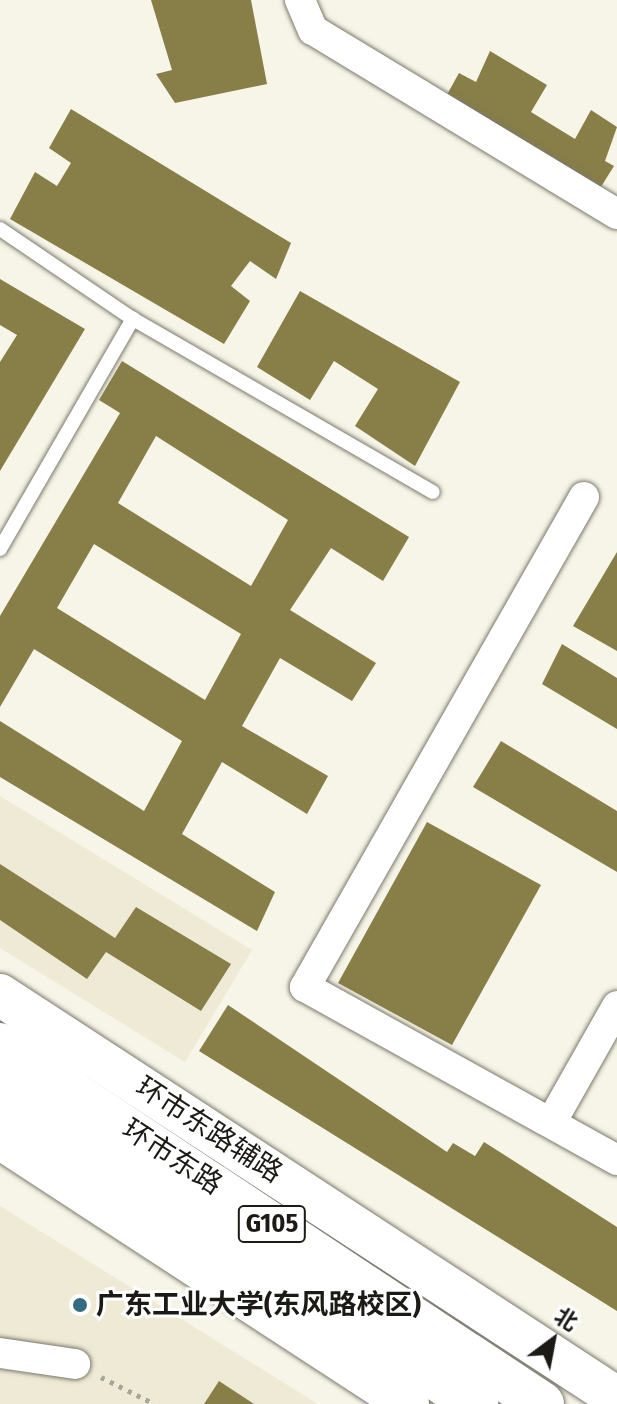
<!DOCTYPE html>
<html>
<head>
<meta charset="utf-8">
<style>
  body { margin:0 }
  #map { position:relative; width:617px; height:1404px; overflow:hidden; background:#f7f5e7; font-family:"Fira Sans Condensed","Noto Sans SC",sans-serif }
  div>[style] { position:absolute }
  .built>* { inset:0; background:#eeead5 }
  .building>* { inset:0; background:#887e47 }
  .path>* { height:5px; margin-top:-2.5px; transform-origin:0; background:repeating-linear-gradient(90deg,#a7a69b 0 4px,transparent 0 10px) }
  .roads { filter:drop-shadow(0 0 2px #7b796d) drop-shadow(0 0 2px #7b796d) }
  .lane>* { height:14px; margin:-7px; padding:0 7px; transform-origin:7px; border-radius:7px; background:#fff }
  .street>* { height:30px; margin:-15px; padding:0 15px; transform-origin:15px; border-radius:15px; background:#fff }
  .secondary>* { height:42px; margin:-21px; padding:0 21px; transform-origin:21px; border-radius:21px; background:#fff }
  .highway>* { height:44px; margin:-22px; padding:0 22px; transform-origin:22px; border-radius:22px; background:#fff }
  .dots>* { width:22px; height:22px; translate:-50% -50%; box-sizing:border-box; border:4px solid #fff; border-radius:50% }
  span { translate:-50% -50%; white-space:nowrap; text-align:center; line-height:1.15; -webkit-text-stroke:6px #fff; paint-order:stroke }
  .shield-label span { padding:2px 6px; background:#fff; border:2px solid; border-radius:6px; -webkit-text-stroke-width:0 }
  .shield-label { font-size:26px; color:#1b1a15; font-weight:700 }
  .street-label { font-size:28px; color:#1b1a15 }
  .poi-label { font-size:28px; color:#1b1a15; font-weight:700 }
  .left { translate:0 -50%; text-align:left }
  .north { position:absolute; left:513px; top:1300px; width:80px; height:80px; -webkit-text-stroke:6px #fff; paint-order:stroke; rotate:32deg; font-size:22px; font-weight:700; line-height:32px; text-align:center; color:#1b1a15 }
  .north::after { content:''; display:block; margin:auto; width:28px; height:36px; background:#1b1a15; clip-path:polygon(50% 0,100% 100%,50% 72%,0 100%) }
</style>
</head>
<body>
<div id="map">
  <div class="built">
    <i style="clip-path:polygon(0 796px,252px 950px,185px 1062px,0 948px)"></i>
    <i style="clip-path:polygon(0 1206px,318px 1404px,0 1404px)"></i>
  </div>
  <div class="building">
    <i style="clip-path:polygon(151px 0,251px 0,267px 84px,175px 103px,156px 74px,172px 70px)"></i>
    <i style="clip-path:polygon(490px 51px,547px 85px,531px 112px,575px 139px,591px 110px,617px 127px,605px 161px,614px 166px,599px 190px,444px 100px,459px 73px,476px 82px)"></i>
    <i style="clip-path:polygon(71px 109px,291px 243px,276px 279px,250px 261px,231px 286px,250px 301px,224px 344px,10px 219px,35px 172px,57px 186px,71px 163px,49px 148px)"></i>
    <i style="clip-path:polygon(0 279px,85px 329px,0 471px,0 362px,17px 335px,0 325px)"></i>
    <i style="clip-path:polygon(300px 291px,460px 382px,415px 466px,355px 426px,378px 389px,334px 361px,310px 400px,257px 367px)"></i>
    <i style="clip-path:polygon(evenodd,122px 361px,409px 537px,383px 581px,331px 548px,290px 610px,376px 663px,352px 701px,280px 658px,242px 726px,328px 776px,307px 814px,222px 762px,182px 834px,275px 892px,257px 931px,0 777px,0 721px,144px 811px,182px 741px,34px 649px,0 707px,0 616px,120px 413px,99px 400px,122px 361px,156px 436px,288px 520px,251px 586px,118px 503px,156px 436px,122px 361px,94px 544px,241px 634px,205px 700px,57px 608px,94px 544px)"></i>
    <i style="clip-path:polygon(617px 552px,617px 651px,573px 626px)"></i>
    <i style="clip-path:polygon(562px 644px,617px 678px,617px 729px,542px 684px)"></i>
    <i style="clip-path:polygon(501px 741px,617px 811px,617px 872px,473px 787px)"></i>
    <i style="clip-path:polygon(427px 822px,541px 885px,452px 1045px,338px 983px)"></i>
    <i style="clip-path:polygon(0 864px,115px 938px,136px 907px,231px 964px,201px 1011px,106px 952px,87px 979px,0 920px)"></i>
    <i style="clip-path:polygon(228px 1005px,447px 1152px,453px 1143px,475px 1156px,484px 1142px,617px 1227px,617px 1311px,199px 1051px)"></i>
    <i style="clip-path:polygon(219px 1381px,254px 1404px,204px 1404px)"></i>
  </div>
  <div class="path">
    <i style="left:101px;top:1377px;width:60px;rotate:26.6deg"></i>
  </div>
  <div class="roads">
    <div class="lane">
      <i style="left:0;top:229px;width:161px;rotate:34.1deg"></i>
      <i style="left:133px;top:319px;width:346px;rotate:30deg"></i>
      <i style="left:0;top:549px;width:266px;rotate:-60deg"></i>
    </div>
    <div class="street">
      <i style="left:300px;top:0;width:33px;rotate:67deg"></i>
      <i style="left:313px;top:30px;width:355px;rotate:31.2deg"></i>
      <i style="left:584px;top:497px;width:564px;rotate:119.66deg"></i>
      <i style="left:305px;top:987px;width:357px;rotate:29deg"></i>
      <i style="left:552px;top:1121px;width:132px;rotate:-60.5deg"></i>
      <i style="left:0;top:1353px;width:76px;rotate:8.3deg"></i>
    </div>
    <div class="secondary">
      <i style="left:0;top:995px;width:737px;rotate:33.15deg"></i>
      <i style="left:0;top:1138px;width:487px;rotate:33.1deg"></i>
    </div>
    <div class="highway">
      <i style="left:0;top:1045px;width:650px;rotate:33.52deg"></i>
      <i style="left:0;top:1093px;width:569px;rotate:33.16deg"></i>
    </div>
  </div>
  <div class="dots">
    <i style="left:80px;top:1305px;background:#346c86"></i>
  </div>
  <div class="shield-label">
    <span style="left:272px;top:1224px">G105</span>
  </div>
  <div class="street-label">
    <span style="left:209px;top:1130px;rotate:33deg">环市东路辅路</span>
    <span style="left:172px;top:1157px;rotate:33deg">环市东路</span>
  </div>
  <div class="poi-label">
    <span class="left" style="left:96px;top:1305px">广东工业大学(东风路校区)</span>
  </div>
  <div class="north">北</div>
</div>
</body>
</html>
